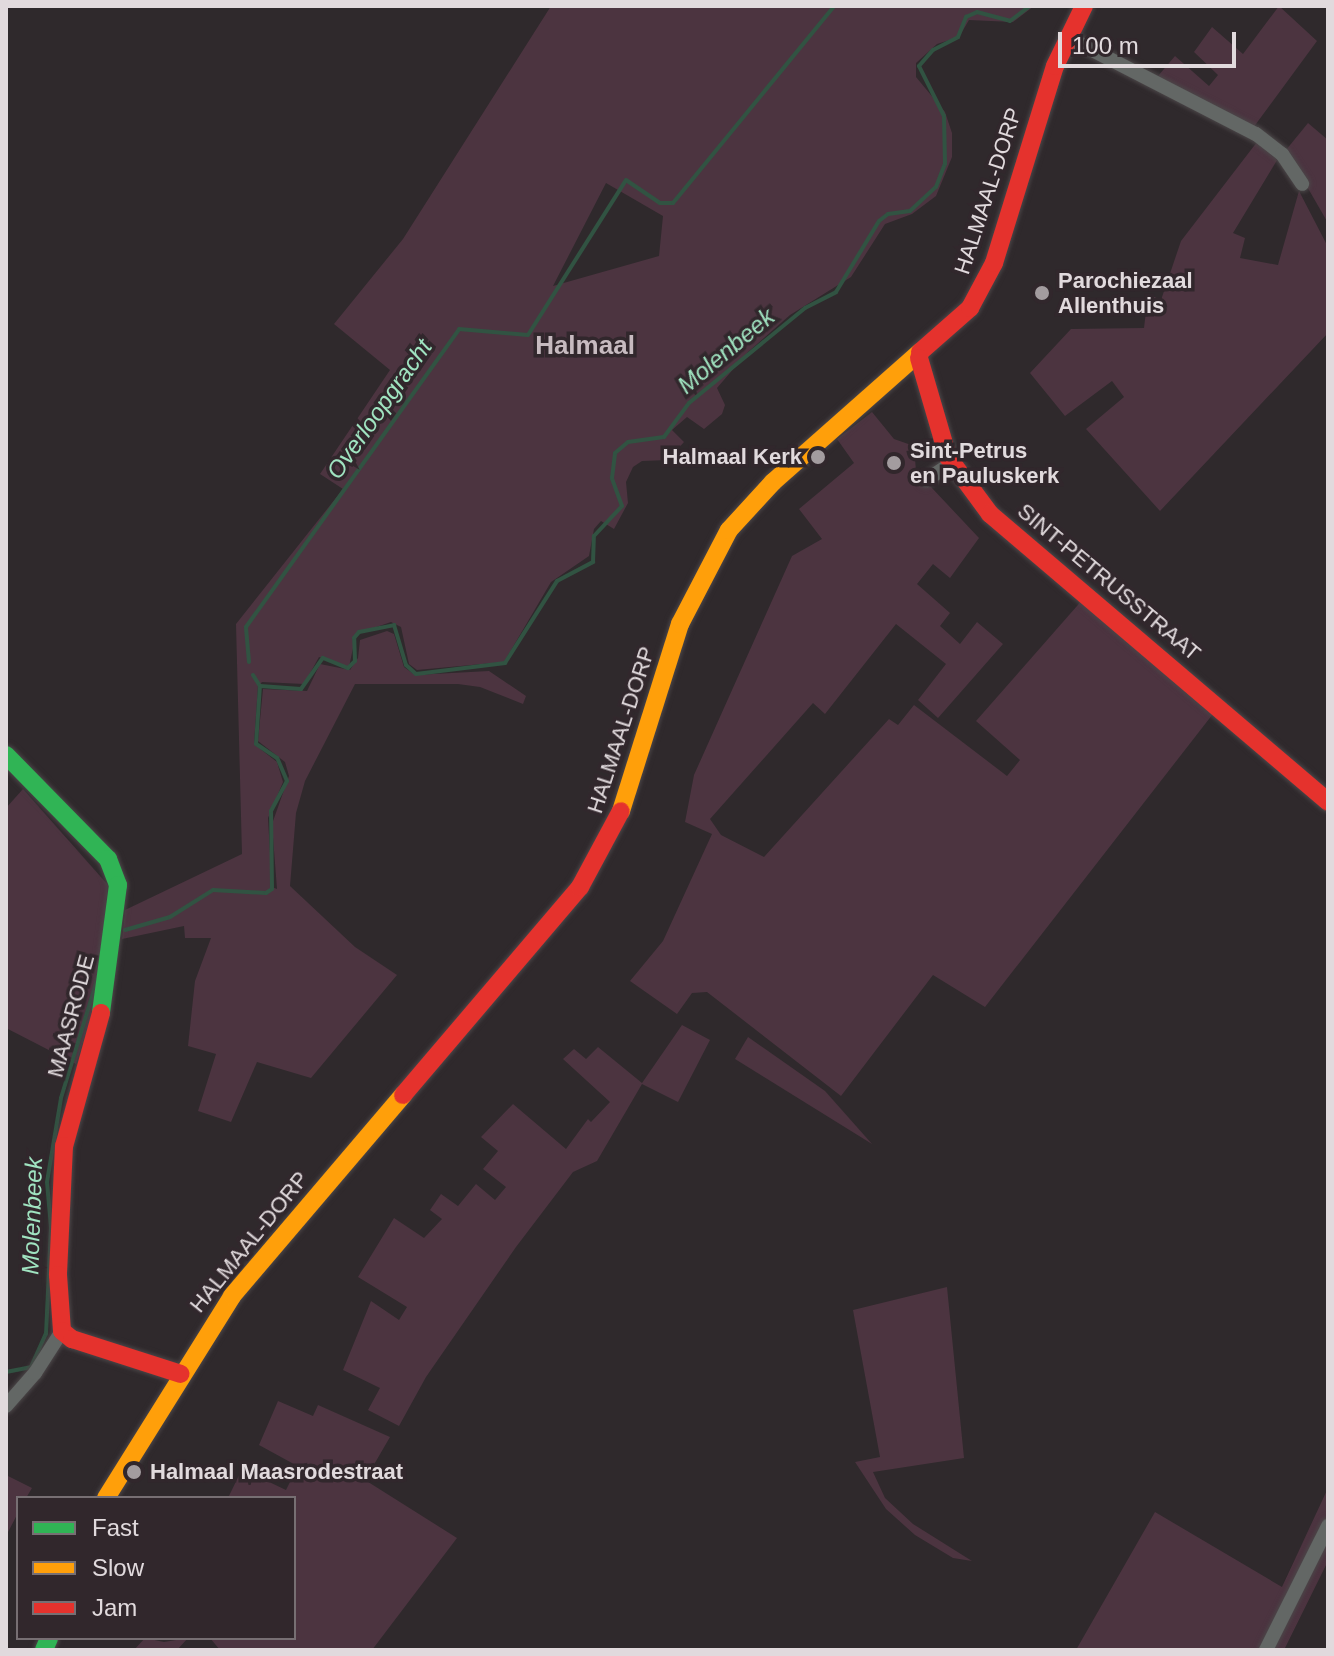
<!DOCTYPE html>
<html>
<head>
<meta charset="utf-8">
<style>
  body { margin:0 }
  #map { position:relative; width:1334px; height:1656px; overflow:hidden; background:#2f292c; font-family:Helvetica,sans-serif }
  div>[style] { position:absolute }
  .green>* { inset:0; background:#4c3440 }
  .stream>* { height:4px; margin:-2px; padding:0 2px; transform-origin:2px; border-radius:2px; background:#315342 }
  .roads { filter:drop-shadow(0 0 2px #4b4648) drop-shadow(0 0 2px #4b4648) }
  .street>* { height:14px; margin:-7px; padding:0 7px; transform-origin:7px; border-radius:7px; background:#636765 }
  .fast>* { height:18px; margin:-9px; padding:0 9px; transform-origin:9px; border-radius:9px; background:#30b455 }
  .slow>* { height:18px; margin:-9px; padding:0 9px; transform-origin:9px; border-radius:9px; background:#ff9f0a }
  .jam>* { height:18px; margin:-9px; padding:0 9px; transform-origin:9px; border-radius:9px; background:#e5322d }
  .dots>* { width:22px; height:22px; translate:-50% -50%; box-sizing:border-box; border:4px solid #31272c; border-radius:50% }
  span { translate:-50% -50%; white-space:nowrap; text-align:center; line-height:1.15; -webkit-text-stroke:7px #31272c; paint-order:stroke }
  .street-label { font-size:22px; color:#e1dadd }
  .poi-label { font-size:22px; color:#e1dadd; font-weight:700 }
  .left { translate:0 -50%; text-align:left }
  .right { translate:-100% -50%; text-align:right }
  .water-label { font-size:24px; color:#a0e4c1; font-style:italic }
  .quarter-label { font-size:26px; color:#c7bbc0; font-weight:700 }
  .frame { position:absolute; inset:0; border:8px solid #e1dadd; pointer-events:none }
  .legend { position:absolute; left:16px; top:1496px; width:280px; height:144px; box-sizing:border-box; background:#31272c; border:2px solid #776f73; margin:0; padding:10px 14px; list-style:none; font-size:24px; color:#e1dadd }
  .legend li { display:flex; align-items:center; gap:16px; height:40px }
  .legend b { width:40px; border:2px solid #776f73 }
  .scale { position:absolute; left:1058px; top:32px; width:178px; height:36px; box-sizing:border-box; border:4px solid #e1dadd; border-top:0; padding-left:10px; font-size:24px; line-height:28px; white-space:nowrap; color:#e1dadd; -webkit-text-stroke:6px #31272c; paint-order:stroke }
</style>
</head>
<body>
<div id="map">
  <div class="green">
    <i style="clip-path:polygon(evenodd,551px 6px,1034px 6px,1013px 22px,969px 20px,959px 37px,937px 44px,916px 63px,916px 77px,945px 112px,952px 133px,952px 157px,936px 196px,912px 214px,885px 224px,851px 277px,790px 315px,748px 352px,717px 388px,725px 405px,722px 414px,704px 429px,687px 417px,672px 430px,684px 442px,668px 460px,642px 461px,633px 467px,626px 482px,628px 503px,614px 529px,601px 521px,594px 529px,589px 556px,551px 582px,504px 662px,417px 670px,409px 664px,401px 627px,391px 622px,356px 634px,349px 667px,319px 657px,304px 684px,262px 682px,258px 686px,254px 744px,277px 762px,283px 782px,268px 818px,272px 887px,277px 889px,272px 824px,289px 776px,285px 762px,258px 741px,263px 689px,307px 691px,320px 664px,350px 670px,358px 658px,360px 640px,387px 631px,394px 634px,404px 667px,415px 675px,489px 671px,526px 696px,523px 704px,480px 687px,458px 684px,355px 684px,305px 781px,296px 813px,290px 886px,355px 947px,397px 975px,311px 1078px,257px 1062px,231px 1122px,198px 1111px,216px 1054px,188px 1046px,195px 981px,211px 938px,185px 938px,184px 926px,122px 939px,125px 910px,242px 854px,236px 624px,343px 489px,320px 474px,390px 370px,334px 324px,403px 239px,551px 6px,606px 183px,663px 216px,659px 256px,553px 286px,606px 183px)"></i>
    <i style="clip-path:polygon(1279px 6px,1317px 41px,1253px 128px,1158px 76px,1175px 56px,1209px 86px,1218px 75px,1194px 52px,1212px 27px,1243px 54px)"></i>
    <i style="clip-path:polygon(1308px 123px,1328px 140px,1328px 223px,1286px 150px)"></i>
    <i style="clip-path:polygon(1257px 142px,1279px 157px,1233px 233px,1245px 238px,1240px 258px,1278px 265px,1299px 191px,1328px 247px,1328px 333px,1160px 511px,1086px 429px,1124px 397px,1112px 381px,1065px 416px,1030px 373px,1071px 329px,1144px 328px,1148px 294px,1161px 300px,1181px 241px)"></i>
    <i style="clip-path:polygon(872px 412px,894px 439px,914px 446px,916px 471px,979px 538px,950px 578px,933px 564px,917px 584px,950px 613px,940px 626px,960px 644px,977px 622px,1003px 644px,938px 718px,918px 700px,946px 664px,896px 624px,825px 714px,813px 703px,710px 819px,721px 835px,764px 857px,889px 719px,898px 725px,914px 705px,1007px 776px,1020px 760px,976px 721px,1084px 598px,1216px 710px,985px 1007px,933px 975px,841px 1096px,707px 992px,692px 993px,677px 1014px,630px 981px,663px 941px,712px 834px,685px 822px,694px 775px,792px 556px,822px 539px,799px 509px,854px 463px,837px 439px)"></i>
    <i style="clip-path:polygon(23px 789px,108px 885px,96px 1001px,76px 1064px,6px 1028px,6px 808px)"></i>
    <i style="clip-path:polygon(682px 1025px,710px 1040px,678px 1102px,642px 1084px,597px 1161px,573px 1172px,516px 1247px,426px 1377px,399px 1426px,368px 1410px,380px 1388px,343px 1370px,371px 1301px,399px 1320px,407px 1307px,358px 1277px,394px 1218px,424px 1238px,442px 1219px,430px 1210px,441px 1194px,458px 1206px,476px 1184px,495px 1200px,506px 1187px,483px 1169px,498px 1151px,481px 1137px,513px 1104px,566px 1149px,588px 1119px,591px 1122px,610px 1102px,563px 1059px,574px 1049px,586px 1059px,598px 1047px,642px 1083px)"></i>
    <i style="clip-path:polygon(748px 1037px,825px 1091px,872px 1144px,735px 1059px)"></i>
    <i style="clip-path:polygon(947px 1287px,964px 1458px,873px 1472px,885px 1498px,913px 1524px,972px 1561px,953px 1558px,915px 1535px,886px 1509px,855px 1462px,880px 1457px,853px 1310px)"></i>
    <i style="clip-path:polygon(278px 1401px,313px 1416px,318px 1405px,390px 1437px,365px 1480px,457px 1538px,372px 1650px,220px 1650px,210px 1638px,294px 1638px,294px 1498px,228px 1498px,242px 1469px,286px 1490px,294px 1474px,308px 1480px,312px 1474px,259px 1445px)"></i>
    <i style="clip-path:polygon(6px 1475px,32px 1488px,26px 1498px,18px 1498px,18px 1513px,6px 1536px)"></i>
    <i style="clip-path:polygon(1328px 1488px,1328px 1515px,1292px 1593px,1328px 1536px,1328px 1561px,1284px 1650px,1076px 1650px,1155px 1512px,1282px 1587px)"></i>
    <i style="clip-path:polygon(145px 1638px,164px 1642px,188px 1638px,177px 1650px,134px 1650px)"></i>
  </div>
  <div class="stream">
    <i style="left:249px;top:662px;width:35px;rotate:-95deg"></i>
    <i style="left:246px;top:627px;width:366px;rotate:-54.4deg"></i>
    <i style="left:459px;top:329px;width:69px;rotate:5deg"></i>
    <i style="left:528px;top:335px;width:183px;rotate:-57.7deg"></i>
    <i style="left:626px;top:180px;width:41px;rotate:34.1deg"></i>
    <i style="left:660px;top:203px;width:13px"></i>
    <i style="left:673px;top:203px;width:254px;rotate:-50.7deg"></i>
    <i style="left:253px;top:675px;width:13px;rotate:58deg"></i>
    <i style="left:125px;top:930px;width:47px;rotate:-16.1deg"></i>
    <i style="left:170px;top:917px;width:51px;rotate:-32.1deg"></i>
    <i style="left:213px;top:890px;width:53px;rotate:3.2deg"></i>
    <i style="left:266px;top:893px;width:7px;rotate:-34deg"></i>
    <i style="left:272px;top:889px;width:78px;rotate:-90.7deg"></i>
    <i style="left:271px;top:811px;width:34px;rotate:-62deg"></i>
    <i style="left:287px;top:781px;width:25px;rotate:-113deg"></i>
    <i style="left:277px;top:758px;width:25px;rotate:-146deg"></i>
    <i style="left:256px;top:744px;width:58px;rotate:-86.1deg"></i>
    <i style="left:260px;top:686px;width:41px;rotate:4.2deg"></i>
    <i style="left:301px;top:689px;width:38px;rotate:-55deg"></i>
    <i style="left:323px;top:658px;width:27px;rotate:22deg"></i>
    <i style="left:348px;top:668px;width:10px;rotate:-45deg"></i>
    <i style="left:355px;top:661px;width:23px;rotate:-92deg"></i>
    <i style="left:354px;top:638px;width:8px;rotate:-50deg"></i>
    <i style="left:359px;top:632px;width:36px;rotate:-11deg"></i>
    <i style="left:394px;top:625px;width:42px;rotate:73.3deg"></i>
    <i style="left:406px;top:665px;width:13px;rotate:42deg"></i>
    <i style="left:416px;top:674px;width:90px;rotate:-7deg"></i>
    <i style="left:505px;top:663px;width:97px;rotate:-57.6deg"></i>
    <i style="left:557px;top:581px;width:41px;rotate:-27.8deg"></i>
    <i style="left:593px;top:562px;width:26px;rotate:-88deg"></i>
    <i style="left:594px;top:536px;width:41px;rotate:-47deg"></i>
    <i style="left:622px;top:506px;width:30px;rotate:-110deg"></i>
    <i style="left:612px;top:478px;width:25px;rotate:-83deg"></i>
    <i style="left:615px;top:453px;width:17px;rotate:-40deg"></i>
    <i style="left:628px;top:442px;width:36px;rotate:-8deg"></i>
    <i style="left:664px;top:437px;width:42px;rotate:-53.7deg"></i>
    <i style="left:689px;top:403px;width:150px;rotate:-39.3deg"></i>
    <i style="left:805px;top:308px;width:35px;rotate:-27deg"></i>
    <i style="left:836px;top:292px;width:83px;rotate:-58.8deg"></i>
    <i style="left:879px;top:221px;width:11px;rotate:-38deg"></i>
    <i style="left:888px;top:214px;width:22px;rotate:-8deg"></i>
    <i style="left:910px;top:211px;width:35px;rotate:-43deg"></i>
    <i style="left:936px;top:187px;width:25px;rotate:-69deg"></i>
    <i style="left:945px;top:164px;width:48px;rotate:-91.2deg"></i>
    <i style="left:944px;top:116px;width:56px;rotate:-116.6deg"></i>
    <i style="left:919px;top:66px;width:21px;rotate:-49deg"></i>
    <i style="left:933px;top:50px;width:28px;rotate:-27deg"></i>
    <i style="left:958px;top:37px;width:22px;rotate:-68deg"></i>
    <i style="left:966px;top:17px;width:12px;rotate:-24deg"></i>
    <i style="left:977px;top:12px;width:34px;rotate:15deg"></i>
    <i style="left:1010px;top:21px;width:25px;rotate:-37deg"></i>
    <i style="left:6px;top:1372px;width:25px;rotate:-11deg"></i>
    <i style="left:31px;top:1367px;width:36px;rotate:-66deg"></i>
    <i style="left:46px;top:1334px;width:107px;rotate:-87.3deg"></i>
    <i style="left:51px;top:1227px;width:45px;rotate:-95.1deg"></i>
    <i style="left:47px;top:1182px;width:85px;rotate:-80.5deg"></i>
    <i style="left:61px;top:1098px;width:137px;rotate:-73deg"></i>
  </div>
  <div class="roads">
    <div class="street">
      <i style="left:1067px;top:37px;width:212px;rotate:27.2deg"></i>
      <i style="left:1256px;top:134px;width:33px;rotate:38deg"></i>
      <i style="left:1282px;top:154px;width:36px;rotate:56deg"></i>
      <i style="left:926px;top:480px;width:30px;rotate:-33deg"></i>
      <i style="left:6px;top:1406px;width:44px;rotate:-48.7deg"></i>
      <i style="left:35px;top:1373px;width:50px;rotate:-57.3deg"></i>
      <i style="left:1266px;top:1650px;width:139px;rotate:-63.4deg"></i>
    </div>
    <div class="fast">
      <i style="left:6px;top:755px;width:146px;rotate:45.6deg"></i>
      <i style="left:108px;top:859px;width:28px;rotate:69deg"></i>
      <i style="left:118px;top:885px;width:129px;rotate:97.6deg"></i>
      <i style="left:44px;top:1650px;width:13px;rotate:-67deg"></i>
    </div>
    <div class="slow">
      <i style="left:621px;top:811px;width:196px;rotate:-72.5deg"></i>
      <i style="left:680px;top:624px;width:106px;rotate:-62.5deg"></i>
      <i style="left:729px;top:530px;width:65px;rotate:-47.5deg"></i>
      <i style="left:773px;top:482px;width:196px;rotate:-41.5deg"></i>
      <i style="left:106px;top:1498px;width:238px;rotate:-58deg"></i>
      <i style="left:232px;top:1296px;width:264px;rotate:-49.6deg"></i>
    </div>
    <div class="jam">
      <i style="left:920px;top:352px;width:67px;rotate:-41.3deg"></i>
      <i style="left:970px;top:308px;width:51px;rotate:-61.9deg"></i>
      <i style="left:994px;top:263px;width:206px;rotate:-72.8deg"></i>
      <i style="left:1055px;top:66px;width:67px;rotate:-64.2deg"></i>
      <i style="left:919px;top:358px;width:103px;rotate:73.7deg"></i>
      <i style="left:948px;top:457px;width:71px;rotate:53.6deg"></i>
      <i style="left:990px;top:514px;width:444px;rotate:40.4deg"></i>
      <i style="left:101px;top:1013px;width:138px;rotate:105.5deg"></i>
      <i style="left:64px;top:1146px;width:129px;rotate:92.7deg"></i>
      <i style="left:58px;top:1275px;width:56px;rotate:85.9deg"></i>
      <i style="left:62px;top:1331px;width:13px;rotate:39deg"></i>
      <i style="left:72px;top:1339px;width:114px;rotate:17.8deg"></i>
      <i style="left:403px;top:1095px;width:273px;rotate:-49.6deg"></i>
      <i style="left:580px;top:887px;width:86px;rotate:-61.7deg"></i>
    </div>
  </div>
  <div class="dots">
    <i style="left:1042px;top:293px;background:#a39c9f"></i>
    <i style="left:818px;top:457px;background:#a39c9f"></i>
    <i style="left:894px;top:463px;background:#a39c9f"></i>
    <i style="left:134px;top:1472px;background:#a39c9f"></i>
  </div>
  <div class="street-label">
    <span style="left:988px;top:191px;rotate:-72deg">HALMAAL-DORP</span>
    <span style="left:1109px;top:582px;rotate:40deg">SINT-PETRUSSTRAAT</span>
    <span style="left:621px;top:730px;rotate:-72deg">HALMAAL-DORP</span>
    <span style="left:71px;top:1016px;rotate:-75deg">MAASRODE</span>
    <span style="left:249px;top:1242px;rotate:-51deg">HALMAAL-DORP</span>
  </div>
  <div class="poi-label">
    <span class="left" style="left:1058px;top:293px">Parochiezaal<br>Allenthuis</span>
    <span class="left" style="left:910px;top:463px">Sint-Petrus<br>en Pauluskerk</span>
    <span class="right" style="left:802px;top:457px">Halmaal Kerk</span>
    <span class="left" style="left:150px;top:1472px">Halmaal Maasrodestraat</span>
  </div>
  <div class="water-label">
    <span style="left:726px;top:351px;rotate:-40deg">Molenbeek</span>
    <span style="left:379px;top:409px;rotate:-55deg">Overloopgracht</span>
    <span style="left:32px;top:1216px;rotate:-88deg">Molenbeek</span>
  </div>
  <div class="quarter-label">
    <span style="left:585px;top:346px">Halmaal</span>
  </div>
  <div class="frame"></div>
  <ul class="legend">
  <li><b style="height:10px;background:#30b455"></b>Fast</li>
  <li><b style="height:10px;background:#ff9f0a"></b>Slow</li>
  <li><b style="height:10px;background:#e5322d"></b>Jam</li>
  </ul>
  <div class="scale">100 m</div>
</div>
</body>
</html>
